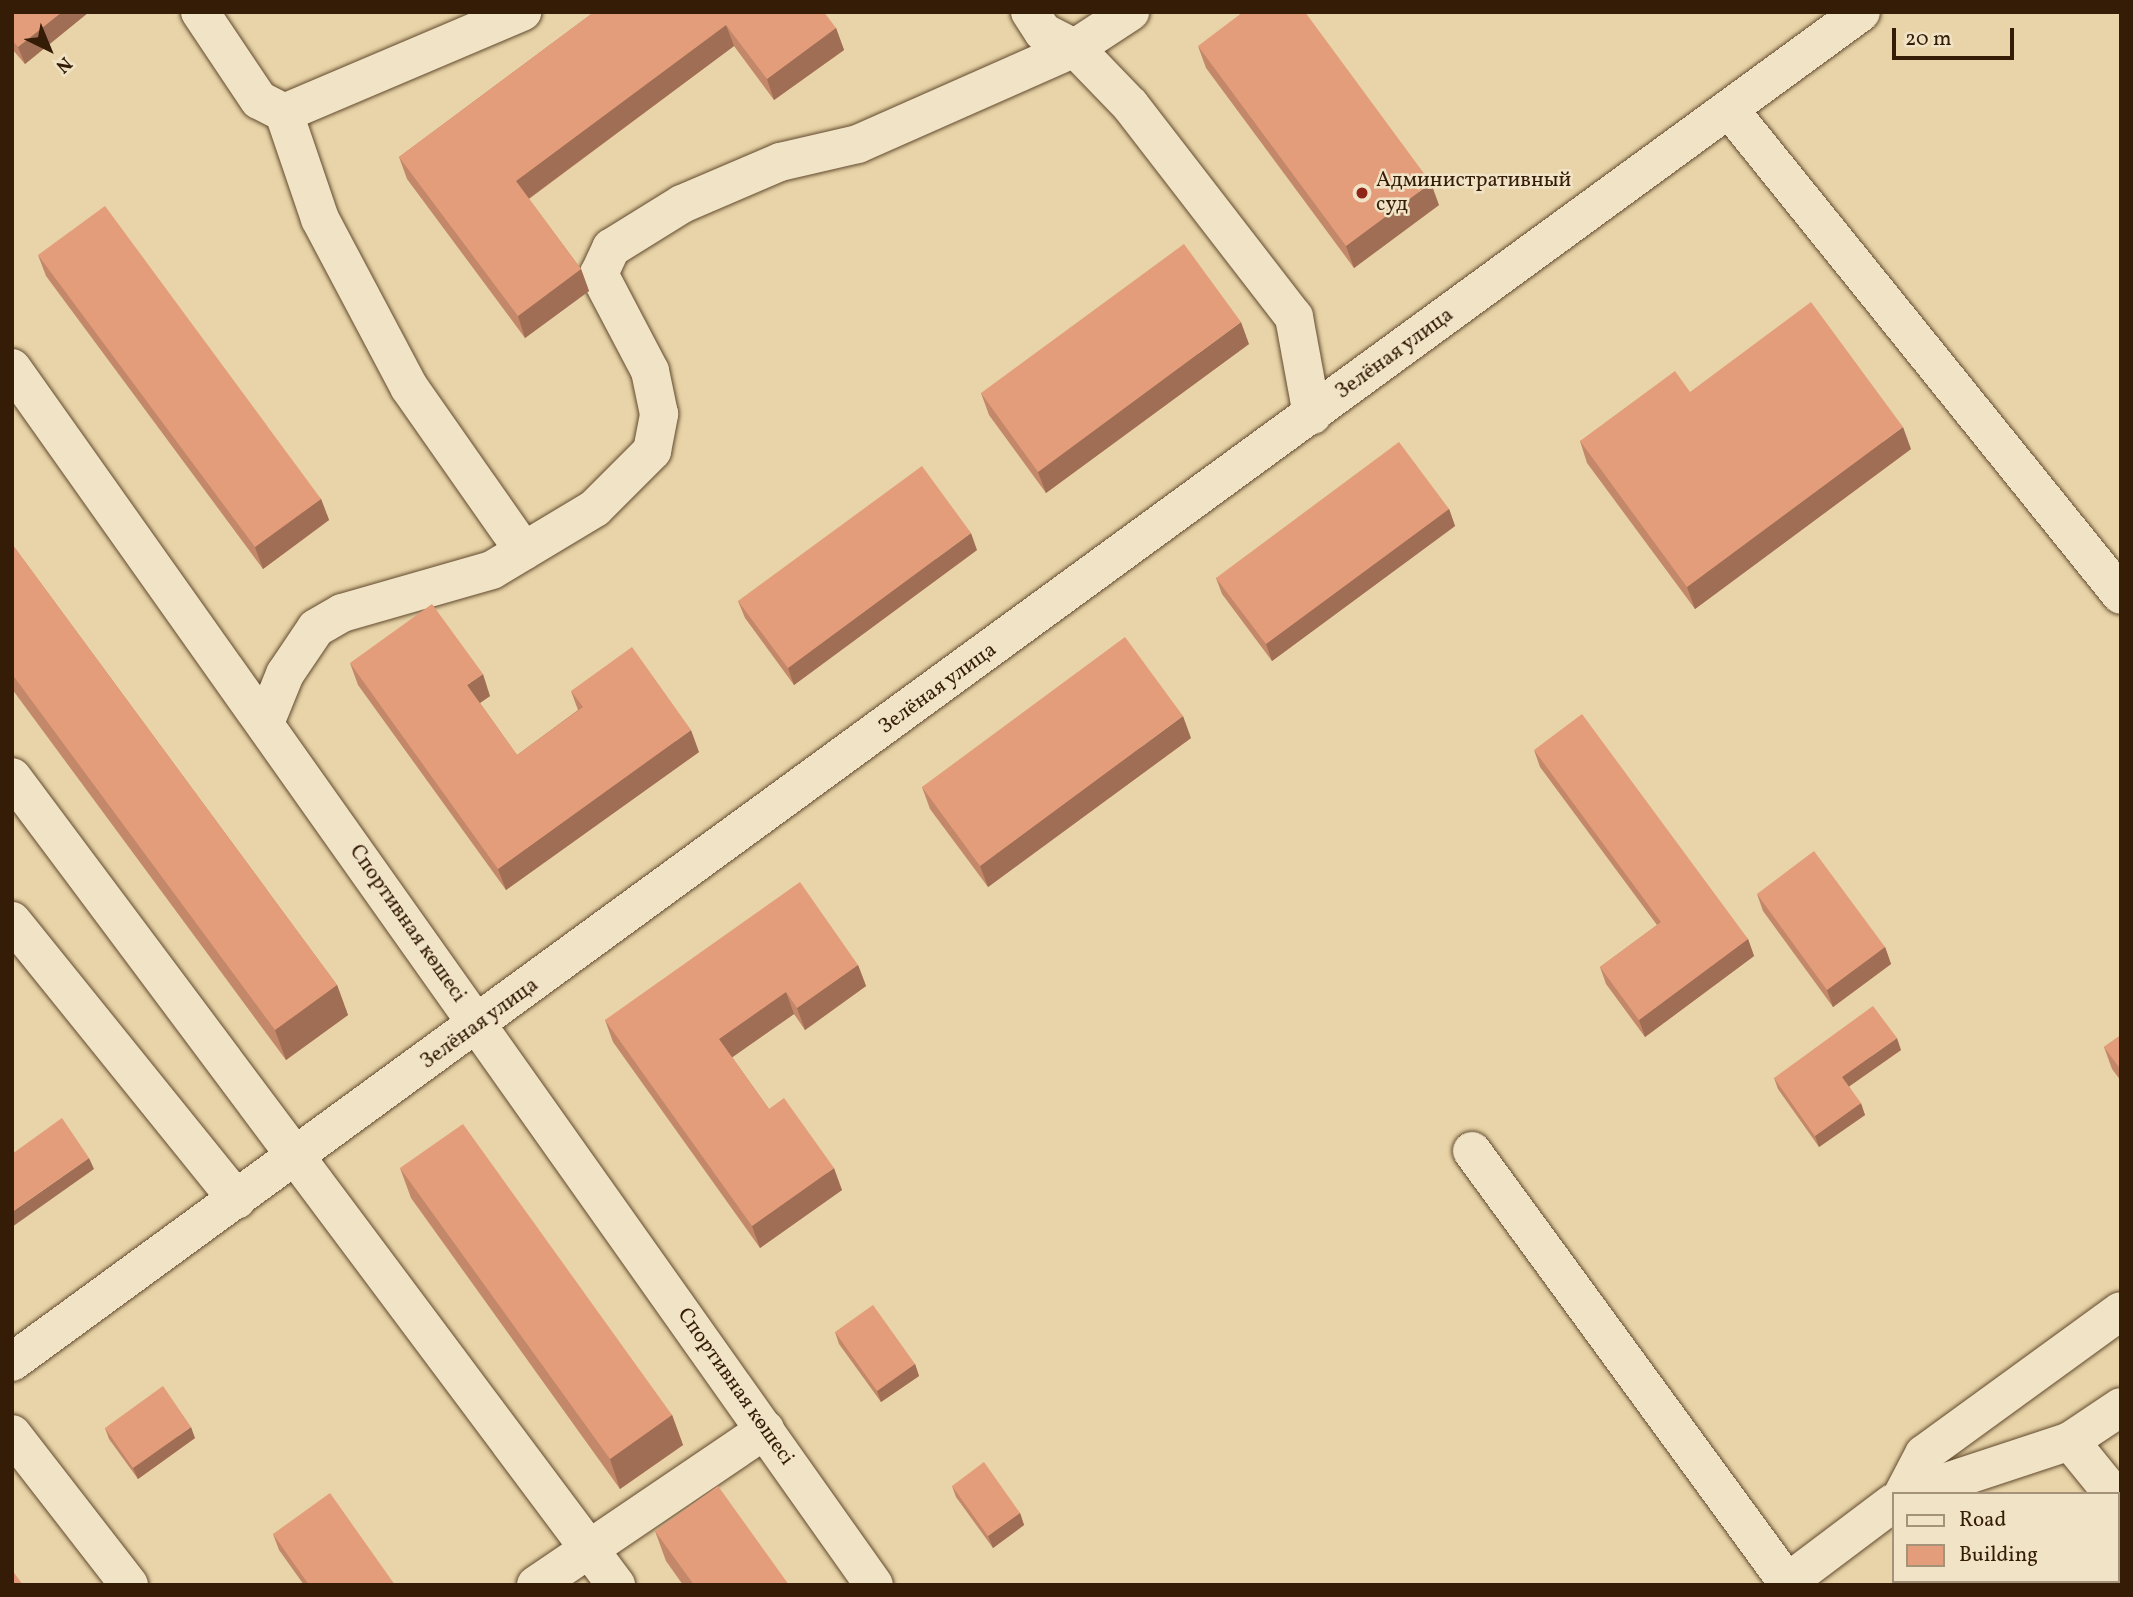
<!DOCTYPE html>
<html>
<head>
<meta charset="utf-8">
<style>
  body { margin:0 }
  #map { position:relative; width:2133px; height:1597px; overflow:hidden; background:#e8d4a8; font-family:Vollkorn,serif }
  div>[style] { position:absolute }
  .roads { filter:drop-shadow(0 0 2px #624a2e) drop-shadow(0 0 2px #624a2e) }
  .minor>* { height:38px; margin:-19px; padding:0 19px; transform-origin:19px; border-radius:19px; background:#f0e3c6 }
  .wall>* { inset:0; background:#c38769 }
  .shaded-wall>* { inset:0; background:#9f6e55 }
  .building>* { inset:0; background:#e39d7a }
  .dots>* { width:19px; height:19px; translate:-50% -50%; box-sizing:border-box; border:4px solid #f0e3c6; border-radius:50% }
  span { translate:-50% -50%; white-space:nowrap; text-align:center; line-height:1.15; -webkit-text-stroke:5px #f0e3c6; paint-order:stroke }
  .poi-label { font-size:21px; color:#351c06 }
  .left { translate:0 -50%; text-align:left }
  .street-label { font-size:21px; color:#351c06 }
  .frame { position:absolute; inset:0; border:14px solid #351c06; pointer-events:none }
  .legend { position:absolute; left:1892px; top:1492px; width:228px; height:91px; box-sizing:border-box; background:#f0e3c6; border:2px solid #a59379; margin:0; padding:9px 12px; list-style:none; font-size:21px; color:#351c06 }
  .legend li { display:flex; align-items:center; gap:14px; height:35px }
  .legend b { width:35px; border:2px solid #a59379 }
  .north { position:absolute; left:14px; top:14px; width:70px; height:70px; -webkit-text-stroke:5px #f0e3c6; paint-order:stroke; rotate:137deg; font-size:19px; font-weight:700; line-height:28px; text-align:center; color:#351c06 }
  .north::after { content:''; display:block; margin:auto; width:24px; height:32px; background:#351c06; clip-path:polygon(50% 0,100% 100%,50% 72%,0 100%) }
  .scale { position:absolute; left:1892px; top:28px; width:122px; height:32px; box-sizing:border-box; border:4px solid #351c06; border-top:0; padding-left:9px; font-size:21px; line-height:24px; white-space:nowrap; color:#351c06; -webkit-text-stroke:5px #f0e3c6; paint-order:stroke }
</style>
</head>
<body>
<div id="map">
  <div class="roads">
    <div class="minor">
      <i style="left:200px;top:12px;width:106px;rotate:56.2deg"></i>
      <i style="left:259px;top:100px;width:28px;rotate:27deg"></i>
      <i style="left:284px;top:113px;width:259px;rotate:-23deg"></i>
      <i style="left:1030px;top:12px;width:24px;rotate:57deg"></i>
      <i style="left:1043px;top:32px;width:36px;rotate:27deg"></i>
      <i style="left:1075px;top:48px;width:79px;rotate:46deg"></i>
      <i style="left:1130px;top:105px;width:268px;rotate:52.3deg"></i>
      <i style="left:1294px;top:317px;width:100px;rotate:79.6deg"></i>
      <i style="left:1729px;top:109px;width:624px;rotate:51.11deg"></i>
      <i style="left:284px;top:113px;width:112px;rotate:71.2deg"></i>
      <i style="left:320px;top:219px;width:190px;rotate:62.1deg"></i>
      <i style="left:409px;top:387px;width:200px;rotate:55deg"></i>
      <i style="left:12px;top:368px;width:1491px;rotate:54.69deg"></i>
      <i style="left:265px;top:723px;width:53px;rotate:-67.8deg"></i>
      <i style="left:285px;top:674px;width:55px;rotate:-56deg"></i>
      <i style="left:316px;top:628px;width:30px;rotate:-30deg"></i>
      <i style="left:342px;top:613px;width:156px;rotate:-16deg"></i>
      <i style="left:492px;top:570px;width:120px;rotate:-31deg"></i>
      <i style="left:595px;top:508px;width:81px;rotate:-45deg"></i>
      <i style="left:652px;top:451px;width:38px;rotate:-79deg"></i>
      <i style="left:659px;top:414px;width:44px;rotate:-101.8deg"></i>
      <i style="left:650px;top:371px;width:110px;rotate:-117.7deg"></i>
      <i style="left:599px;top:274px;width:29px;rotate:-65deg"></i>
      <i style="left:611px;top:248px;width:84px;rotate:-31.8deg"></i>
      <i style="left:682px;top:204px;width:107px;rotate:-23.2deg"></i>
      <i style="left:780px;top:162px;width:80px;rotate:-13deg"></i>
      <i style="left:858px;top:144px;width:237px;rotate:-23.9deg"></i>
      <i style="left:1075px;top:48px;width:66px;rotate:-33.2deg"></i>
      <i style="left:12px;top:777px;width:1009px;rotate:53.22deg"></i>
      <i style="left:12px;top:921px;width:358px;rotate:51.1deg"></i>
      <i style="left:1472px;top:1151px;width:534px;rotate:53.84deg"></i>
      <i style="left:12px;top:1362px;width:2289px;rotate:-36.13deg"></i>
      <i style="left:12px;top:1434px;width:191px;rotate:52.2deg"></i>
      <i style="left:2070px;top:1441px;width:68px;rotate:50.9deg"></i>
      <i style="left:1903px;top:1494px;width:45px;rotate:-62.3deg"></i>
      <i style="left:1924px;top:1454px;width:243px;rotate:-36deg"></i>
      <i style="left:1910px;top:1494px;width:169px;rotate:-18.3deg"></i>
      <i style="left:2070px;top:1441px;width:61px;rotate:-33.7deg"></i>
      <i style="left:536px;top:1585px;width:277px;rotate:-34.1deg"></i>
      <i style="left:1784px;top:1585px;width:136px;rotate:-37deg"></i>
    </div>
  </div>
  <div class="wall">
    <i style="clip-path:polygon(12px 12px,89px 12px,25px 64px,12px 49px)"></i>
    <i style="clip-path:polygon(594px 12px,836px 28px,844px 50px,774px 100px,734px 46px,529px 199px,581px 269px,589px 291px,525px 338px,407px 179px,399px 157px)"></i>
    <i style="clip-path:polygon(1198px 46px,1439px 205px,1354px 268px,1206px 68px)"></i>
    <i style="clip-path:polygon(38px 255px,321px 499px,329px 520px,263px 569px,46px 276px)"></i>
    <i style="clip-path:polygon(1249px 344px,1046px 493px,989px 415px,981px 393px)"></i>
    <i style="clip-path:polygon(1690px 392px,1911px 449px,1695px 609px,1587px 463px,1580px 441px)"></i>
    <i style="clip-path:polygon(1449px 509px,1455px 526px,1272px 661px,1222px 594px,1216px 578px)"></i>
    <i style="clip-path:polygon(12px 544px,337px 985px,348px 1015px,286px 1060px,12px 689px)"></i>
    <i style="clip-path:polygon(977px 550px,794px 685px,745px 618px,738px 601px)"></i>
    <i style="clip-path:polygon(350px 663px,490px 696px,480px 703px,517px 755px,578px 710px,571px 691px,699px 752px,506px 890px,358px 685px)"></i>
    <i style="clip-path:polygon(1191px 738px,988px 887px,930px 809px,922px 787px)"></i>
    <i style="clip-path:polygon(1534px 750px,1748px 939px,1754px 956px,1645px 1037px,1606px 984px,1600px 967px,1657px 925px,1540px 767px)"></i>
    <i style="clip-path:polygon(1757px 894px,1885px 947px,1891px 964px,1833px 1007px,1763px 911px)"></i>
    <i style="clip-path:polygon(858px 965px,866px 986px,805px 1030px,794px 1014px,732px 1057px,769px 1109px,842px 1190px,760px 1248px,613px 1042px,605px 1020px)"></i>
    <i style="clip-path:polygon(2121px 1035px,2121px 1081px,2112px 1069px,2104px 1047px)"></i>
    <i style="clip-path:polygon(1901px 1050px,1849px 1086px,1865px 1115px,1819px 1147px,1778px 1089px,1774px 1078px)"></i>
    <i style="clip-path:polygon(400px 1168px,672px 1415px,683px 1445px,620px 1489px,411px 1198px)"></i>
    <i style="clip-path:polygon(835px 1332px,915px 1364px,919px 1376px,881px 1402px,839px 1344px)"></i>
    <i style="clip-path:polygon(105px 1428px,195px 1438px,138px 1479px,109px 1439px)"></i>
    <i style="clip-path:polygon(952px 1486px,1020px 1513px,1024px 1525px,993px 1548px,956px 1497px)"></i>
    <i style="clip-path:polygon(655px 1531px,789px 1585px,683px 1585px,666px 1561px)"></i>
    <i style="clip-path:polygon(273px 1534px,395px 1585px,304px 1585px,279px 1550px)"></i>
  </div>
  <div class="shaded-wall">
    <i style="clip-path:polygon(62px 12px,89px 12px,25px 64px,18px 47px)"></i>
    <i style="clip-path:polygon(726px 25px,734px 46px,524px 202px,516px 181px)"></i>
    <i style="clip-path:polygon(836px 28px,844px 50px,774px 100px,767px 79px)"></i>
    <i style="clip-path:polygon(1431px 183px,1439px 205px,1354px 268px,1346px 246px)"></i>
    <i style="clip-path:polygon(581px 269px,589px 291px,525px 338px,518px 316px)"></i>
    <i style="clip-path:polygon(1241px 322px,1249px 344px,1046px 493px,1038px 472px)"></i>
    <i style="clip-path:polygon(1903px 427px,1911px 449px,1695px 609px,1687px 587px)"></i>
    <i style="clip-path:polygon(321px 499px,329px 520px,263px 569px,255px 547px)"></i>
    <i style="clip-path:polygon(1449px 509px,1455px 526px,1272px 661px,1266px 644px)"></i>
    <i style="clip-path:polygon(971px 533px,977px 550px,794px 685px,788px 668px)"></i>
    <i style="clip-path:polygon(483px 674px,490px 696px,474px 707px,467px 685px)"></i>
    <i style="clip-path:polygon(1183px 716px,1191px 738px,988px 887px,980px 866px)"></i>
    <i style="clip-path:polygon(691px 730px,699px 752px,506px 890px,498px 869px)"></i>
    <i style="clip-path:polygon(1748px 939px,1754px 956px,1645px 1037px,1639px 1020px)"></i>
    <i style="clip-path:polygon(1885px 947px,1891px 964px,1833px 1007px,1827px 990px)"></i>
    <i style="clip-path:polygon(858px 965px,866px 986px,805px 1030px,797px 1008px)"></i>
    <i style="clip-path:polygon(337px 985px,348px 1015px,286px 1060px,275px 1030px)"></i>
    <i style="clip-path:polygon(786px 992px,794px 1014px,727px 1061px,719px 1039px)"></i>
    <i style="clip-path:polygon(1897px 1038px,1901px 1050px,1847px 1088px,1842px 1077px)"></i>
    <i style="clip-path:polygon(1861px 1103px,1865px 1115px,1819px 1147px,1815px 1136px)"></i>
    <i style="clip-path:polygon(89px 1158px,94px 1169px,12px 1227px,12px 1212px)"></i>
    <i style="clip-path:polygon(834px 1168px,842px 1190px,760px 1248px,752px 1226px)"></i>
    <i style="clip-path:polygon(915px 1364px,919px 1376px,881px 1402px,877px 1391px)"></i>
    <i style="clip-path:polygon(672px 1415px,683px 1445px,620px 1489px,610px 1459px)"></i>
    <i style="clip-path:polygon(191px 1427px,195px 1438px,138px 1479px,133px 1468px)"></i>
    <i style="clip-path:polygon(1020px 1513px,1024px 1525px,993px 1548px,988px 1536px)"></i>
  </div>
  <div class="building">
    <i style="clip-path:polygon(12px 12px,62px 12px,18px 47px,12px 40px)"></i>
    <i style="clip-path:polygon(594px 12px,824px 12px,836px 28px,767px 79px,726px 25px,516px 181px,581px 269px,518px 316px,399px 157px)"></i>
    <i style="clip-path:polygon(1243px 12px,1305px 12px,1431px 183px,1346px 246px,1198px 46px)"></i>
    <i style="clip-path:polygon(105px 206px,321px 499px,255px 547px,38px 255px)"></i>
    <i style="clip-path:polygon(1184px 244px,1241px 322px,1038px 472px,981px 393px)"></i>
    <i style="clip-path:polygon(1811px 302px,1903px 427px,1687px 587px,1580px 441px,1675px 371px,1690px 392px)"></i>
    <i style="clip-path:polygon(1399px 442px,1449px 509px,1266px 644px,1216px 578px)"></i>
    <i style="clip-path:polygon(922px 466px,971px 533px,788px 668px,738px 601px)"></i>
    <i style="clip-path:polygon(12px 544px,337px 985px,275px 1030px,12px 674px)"></i>
    <i style="clip-path:polygon(432px 604px,483px 674px,467px 685px,517px 755px,583px 707px,571px 691px,632px 647px,691px 730px,498px 869px,350px 663px)"></i>
    <i style="clip-path:polygon(1125px 637px,1183px 716px,980px 866px,922px 787px)"></i>
    <i style="clip-path:polygon(1582px 714px,1748px 939px,1639px 1020px,1600px 967px,1661px 922px,1534px 750px)"></i>
    <i style="clip-path:polygon(1814px 851px,1885px 947px,1827px 990px,1757px 894px)"></i>
    <i style="clip-path:polygon(800px 882px,858px 965px,797px 1008px,786px 992px,719px 1039px,769px 1109px,784px 1098px,834px 1168px,752px 1226px,605px 1020px)"></i>
    <i style="clip-path:polygon(1873px 1006px,1897px 1038px,1842px 1077px,1861px 1103px,1815px 1136px,1774px 1078px)"></i>
    <i style="clip-path:polygon(2121px 1035px,2121px 1070px,2104px 1047px)"></i>
    <i style="clip-path:polygon(62px 1118px,89px 1158px,12px 1212px,12px 1154px)"></i>
    <i style="clip-path:polygon(463px 1124px,672px 1415px,610px 1459px,400px 1168px)"></i>
    <i style="clip-path:polygon(873px 1305px,915px 1364px,877px 1391px,835px 1332px)"></i>
    <i style="clip-path:polygon(163px 1386px,191px 1427px,133px 1468px,105px 1428px)"></i>
    <i style="clip-path:polygon(984px 1462px,1020px 1513px,988px 1536px,952px 1486px)"></i>
    <i style="clip-path:polygon(718px 1486px,789px 1585px,694px 1585px,655px 1531px)"></i>
    <i style="clip-path:polygon(330px 1493px,395px 1585px,309px 1585px,273px 1534px)"></i>
    <i style="clip-path:polygon(12px 1570px,23px 1585px,12px 1585px)"></i>
  </div>
  <div class="dots">
    <i style="left:1362px;top:193px;background:#8f2418"></i>
  </div>
  <div class="poi-label">
    <span class="left" style="left:1376px;top:193px">Административный<br>суд</span>
  </div>
  <div class="street-label">
    <span style="left:1395px;top:354px;rotate:-36deg">Зелёная улица</span>
    <span style="left:938px;top:689px;rotate:-36deg">Зелёная улица</span>
    <span style="left:407px;top:924px;rotate:55deg">Спортивная көшесі</span>
    <span style="left:480px;top:1024px;rotate:-36deg">Зелёная улица</span>
    <span style="left:735px;top:1387px;rotate:55deg">Спортивная көшесі</span>
  </div>
  <div class="frame"></div>
  <ul class="legend">
  <li><b style="height:9px;background:#f0e3c6"></b>Road</li>
  <li><b style="height:19px;background:#e39d7a"></b>Building</li>
  </ul>
  <div class="north">N</div>
  <div class="scale">20 m</div>
</div>
</body>
</html>
